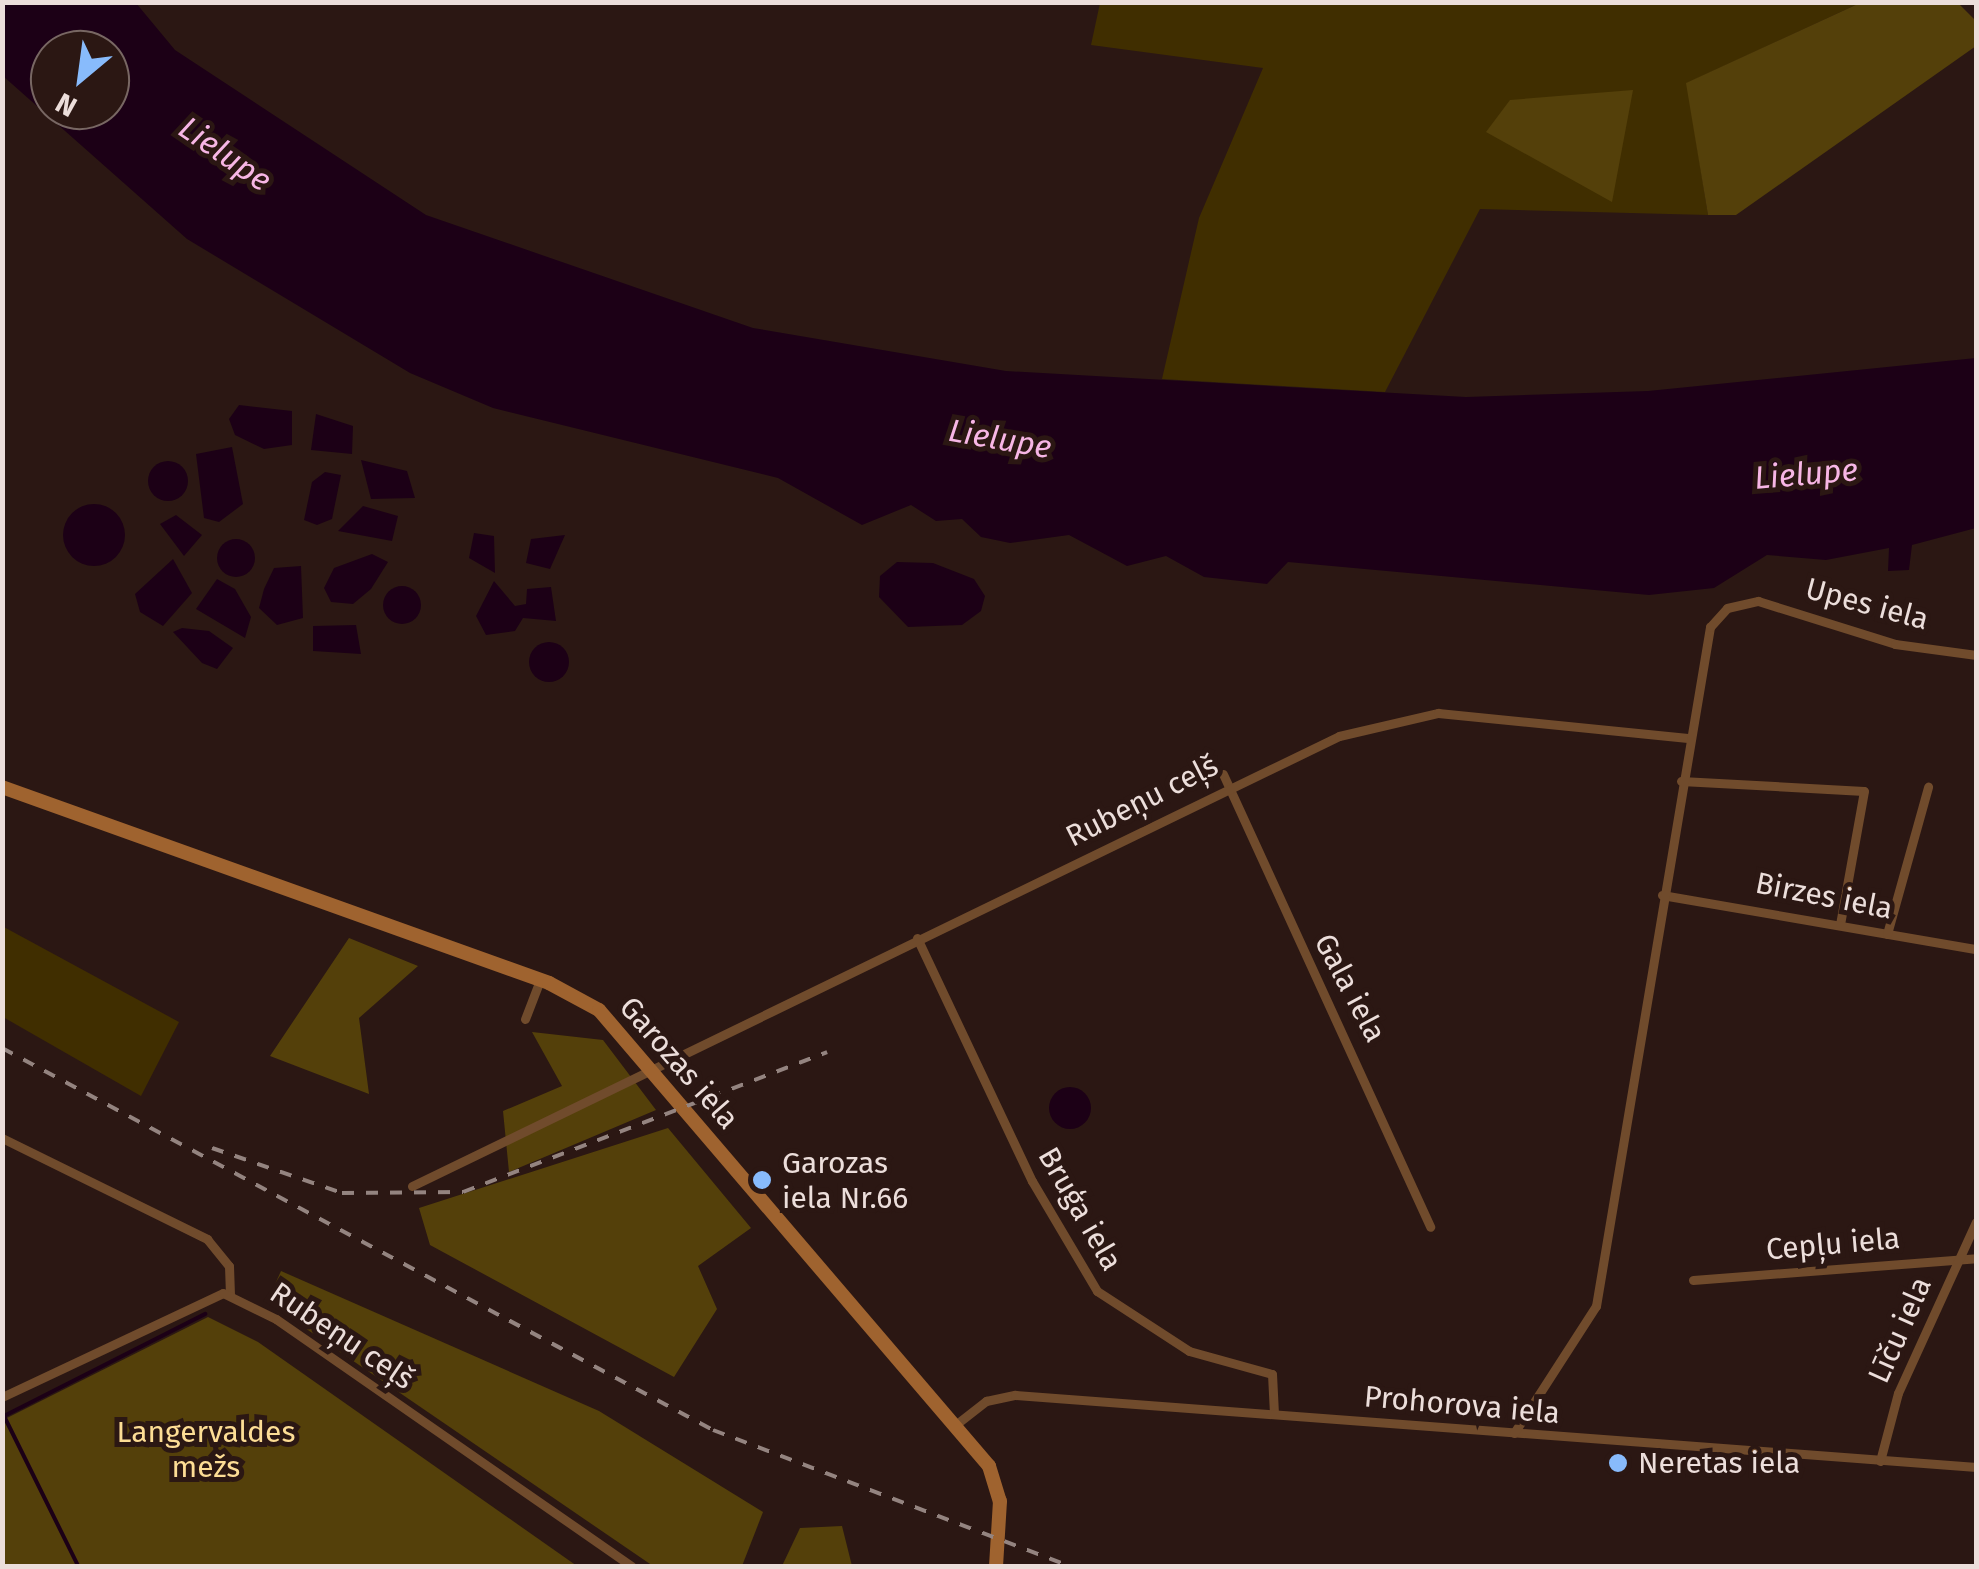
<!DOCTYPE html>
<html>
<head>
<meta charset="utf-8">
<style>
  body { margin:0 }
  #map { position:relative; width:1979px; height:1569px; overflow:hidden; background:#2b1713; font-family:"Fira Sans",sans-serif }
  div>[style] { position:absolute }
  .green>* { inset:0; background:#402e00 }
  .forest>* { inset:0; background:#54400a }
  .water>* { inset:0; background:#1c0016 }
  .round { border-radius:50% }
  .stream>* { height:4px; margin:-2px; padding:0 2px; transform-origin:2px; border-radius:2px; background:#1c0016 }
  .minor>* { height:9px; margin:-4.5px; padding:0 4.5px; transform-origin:4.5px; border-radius:4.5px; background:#704b2c }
  .secondary>* { height:14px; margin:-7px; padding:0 7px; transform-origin:7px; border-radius:7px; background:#9f632f }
  .rail>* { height:4px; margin-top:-2px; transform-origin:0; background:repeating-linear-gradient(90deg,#948480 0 12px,transparent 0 24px) }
  .dots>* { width:28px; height:28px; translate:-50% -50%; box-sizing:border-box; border:5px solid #2b1713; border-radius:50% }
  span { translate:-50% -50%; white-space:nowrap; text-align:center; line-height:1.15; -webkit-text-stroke:10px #2b1713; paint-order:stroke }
  .street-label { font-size:30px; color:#ecdedb }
  .poi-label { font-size:30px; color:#ecdedb }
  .left { translate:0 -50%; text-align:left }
  .park-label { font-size:30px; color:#fddd95 }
  .water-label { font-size:32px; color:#f7b6e5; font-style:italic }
  .frame { position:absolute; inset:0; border:5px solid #ecdedb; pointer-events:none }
  .north { position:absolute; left:30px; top:30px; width:100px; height:100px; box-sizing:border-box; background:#2b1713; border:2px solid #786763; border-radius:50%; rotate:209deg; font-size:28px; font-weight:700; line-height:40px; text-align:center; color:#ecdedb }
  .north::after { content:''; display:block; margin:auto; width:35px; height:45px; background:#88bbfc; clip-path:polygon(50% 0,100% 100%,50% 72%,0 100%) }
</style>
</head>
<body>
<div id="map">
  <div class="green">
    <i style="clip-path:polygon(1100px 3px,1860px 3px,1687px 83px,1708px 215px,1480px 209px,1385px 392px,1162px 379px,1199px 218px,1263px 68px,1091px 45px)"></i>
    <i style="clip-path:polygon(2px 926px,179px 1022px,141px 1096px,3px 1017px)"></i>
  </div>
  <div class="forest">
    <i style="clip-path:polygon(1860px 3px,1958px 3px,1976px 21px,1976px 46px,1736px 215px,1708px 215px,1686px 83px)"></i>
    <i style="clip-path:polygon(1633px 90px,1612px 202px,1486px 132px,1510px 100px)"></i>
    <i style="clip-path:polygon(349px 938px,418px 966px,359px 1018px,369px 1094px,270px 1056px)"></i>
    <i style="clip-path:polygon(532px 1032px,603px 1040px,656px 1110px,509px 1172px,503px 1111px,562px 1086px)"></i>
    <i style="clip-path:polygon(668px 1128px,751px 1228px,698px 1266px,717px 1309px,674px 1377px,430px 1245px,419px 1208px)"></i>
    <i style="clip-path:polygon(281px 1271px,599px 1411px,763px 1512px,742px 1566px,653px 1566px,267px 1302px)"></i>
    <i style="clip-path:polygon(208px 1317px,258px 1342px,577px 1566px,3px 1566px,3px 1420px)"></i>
    <i style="clip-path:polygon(842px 1526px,852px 1566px,782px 1566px,800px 1528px)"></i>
  </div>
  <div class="water">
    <i style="clip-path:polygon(evenodd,2px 3px,136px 3px,175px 50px,426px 215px,753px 328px,1006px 371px,1466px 397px,1648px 391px,1976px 358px,1976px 528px,1912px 545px,1909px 570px,1888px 571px,1889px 548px,1826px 560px,1767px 555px,1714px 588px,1649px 595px,1288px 562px,1267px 584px,1204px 577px,1166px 556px,1127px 566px,1069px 535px,1010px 543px,981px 537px,962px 519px,936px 521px,911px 505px,862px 525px,778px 478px,493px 408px,410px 373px,187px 239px,3px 76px,2px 3px,50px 50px,110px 50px,110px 110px,50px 110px,50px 50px)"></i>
    <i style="clip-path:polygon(239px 405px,292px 411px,292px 445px,264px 449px,235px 435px,229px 419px)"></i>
    <i style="clip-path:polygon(316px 414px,353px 426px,352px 454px,311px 450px)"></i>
    <i style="clip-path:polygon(232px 447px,243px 504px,219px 522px,204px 518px,196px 454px)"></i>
    <i style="clip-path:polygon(361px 460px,407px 471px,415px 498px,371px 499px)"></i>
    <i class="round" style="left:148px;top:461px;width:40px;height:40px"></i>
    <i style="clip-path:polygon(325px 472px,341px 475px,332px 519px,317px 525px,304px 520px,312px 482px)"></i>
    <i class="round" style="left:63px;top:504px;width:62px;height:62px"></i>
    <i style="clip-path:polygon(363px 506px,398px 516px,392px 541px,338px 531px)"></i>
    <i style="clip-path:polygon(176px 515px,202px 535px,184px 556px,160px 524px)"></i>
    <i style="clip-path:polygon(474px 533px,494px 536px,495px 573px,469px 558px)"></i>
    <i style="clip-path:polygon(565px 535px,550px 569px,526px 563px,531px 539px)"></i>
    <i class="round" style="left:217px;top:539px;width:38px;height:38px"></i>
    <i style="clip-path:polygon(372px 554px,388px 562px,371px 589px,353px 604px,331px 602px,324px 588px,334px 568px)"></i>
    <i style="clip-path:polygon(173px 559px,192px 593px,163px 626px,140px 612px,135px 594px)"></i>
    <i style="clip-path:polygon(897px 562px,933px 563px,974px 579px,985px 596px,981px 611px,962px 625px,908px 627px,879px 597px,880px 576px)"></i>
    <i style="clip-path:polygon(301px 566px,303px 618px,277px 625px,259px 608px,264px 589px,274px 568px)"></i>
    <i style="clip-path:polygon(217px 579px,235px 589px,251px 617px,245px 638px,196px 609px)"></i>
    <i style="clip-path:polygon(494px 581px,515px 606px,526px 604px,527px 589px,551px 587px,556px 621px,523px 618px,515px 631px,486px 635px,476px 616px)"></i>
    <i class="round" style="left:383px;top:586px;width:38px;height:38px"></i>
    <i style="clip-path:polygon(356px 625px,361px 654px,313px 651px,313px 626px)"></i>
    <i style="clip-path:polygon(182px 628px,209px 631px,233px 648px,217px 669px,202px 663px,173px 632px)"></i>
    <i class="round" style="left:529px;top:642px;width:40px;height:40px"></i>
    <i class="round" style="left:1049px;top:1087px;width:42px;height:42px"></i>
  </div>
  <div class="stream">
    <i style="left:4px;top:1416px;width:167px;rotate:63.7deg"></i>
    <i style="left:2px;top:1417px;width:228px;rotate:-26.9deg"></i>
  </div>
  <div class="minor">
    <i style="left:1223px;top:774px;width:498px;rotate:65.4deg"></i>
    <i style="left:1681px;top:781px;width:183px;rotate:3.1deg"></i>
    <i style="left:1864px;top:791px;width:136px;rotate:100.2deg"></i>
    <i style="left:1662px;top:895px;width:319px;rotate:9.8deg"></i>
    <i style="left:1887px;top:934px;width:153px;rotate:-74.4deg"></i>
    <i style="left:917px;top:938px;width:269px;rotate:64.7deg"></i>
    <i style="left:1032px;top:1181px;width:128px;rotate:59.4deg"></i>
    <i style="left:1097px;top:1291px;width:110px;rotate:33.1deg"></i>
    <i style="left:1189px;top:1351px;width:86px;rotate:15.5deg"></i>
    <i style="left:1272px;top:1374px;width:40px;rotate:87.1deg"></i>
    <i style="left:525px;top:1019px;width:42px;rotate:-69deg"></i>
    <i style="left:2px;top:1138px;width:229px;rotate:26.2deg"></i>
    <i style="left:207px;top:1239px;width:35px;rotate:51deg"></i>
    <i style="left:229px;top:1266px;width:29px;rotate:88deg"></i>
    <i style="left:412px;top:1186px;width:1030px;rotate:-25.89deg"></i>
    <i style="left:1339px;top:736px;width:102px;rotate:-13.1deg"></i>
    <i style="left:1438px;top:713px;width:251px;rotate:5.7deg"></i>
    <i style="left:1693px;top:1280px;width:284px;rotate:-4.4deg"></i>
    <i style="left:2px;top:1397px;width:244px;rotate:-25.2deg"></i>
    <i style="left:223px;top:1293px;width:59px;rotate:26.1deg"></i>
    <i style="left:276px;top:1319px;width:433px;rotate:34.8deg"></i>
    <i style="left:954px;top:1426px;width:41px;rotate:-38deg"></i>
    <i style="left:986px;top:1401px;width:30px;rotate:-12deg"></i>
    <i style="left:1015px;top:1395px;width:964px;rotate:4.28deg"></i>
    <i style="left:1514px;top:1433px;width:151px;rotate:-57.2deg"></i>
    <i style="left:1596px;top:1306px;width:689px;rotate:-80.47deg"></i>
    <i style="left:1710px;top:627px;width:25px;rotate:-48deg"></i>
    <i style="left:1727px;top:608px;width:32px;rotate:-13deg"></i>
    <i style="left:1758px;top:601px;width:144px;rotate:17.4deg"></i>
    <i style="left:1895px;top:644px;width:82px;rotate:7.7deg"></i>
    <i style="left:1880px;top:1461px;width:70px;rotate:-75.2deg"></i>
    <i style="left:1898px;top:1393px;width:188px;rotate:-65.5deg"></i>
  </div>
  <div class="secondary">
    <i style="left:2px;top:787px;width:581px;rotate:19.71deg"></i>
    <i style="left:549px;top:983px;width:57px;rotate:28.4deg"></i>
    <i style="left:599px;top:1010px;width:600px;rotate:49.46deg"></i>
    <i style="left:989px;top:1466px;width:37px;rotate:73deg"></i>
    <i style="left:1000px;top:1501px;width:65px;rotate:93.5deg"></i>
  </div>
  <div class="rail">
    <i style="left:2px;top:1048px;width:807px;rotate:28.25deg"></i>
    <i style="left:713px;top:1430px;width:381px;rotate:20.9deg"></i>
    <i style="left:212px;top:1148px;width:138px;rotate:19.1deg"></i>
    <i style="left:342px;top:1193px;width:121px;rotate:-0.5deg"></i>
    <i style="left:463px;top:1192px;width:390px;rotate:-21deg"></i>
  </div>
  <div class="dots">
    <i style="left:762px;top:1180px;background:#88bbfc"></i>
    <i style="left:1618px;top:1463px;background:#88bbfc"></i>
  </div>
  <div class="street-label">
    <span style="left:1867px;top:604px;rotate:15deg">Upes iela</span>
    <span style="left:1142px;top:801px;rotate:-27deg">Rubeņu ceļš</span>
    <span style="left:1824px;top:896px;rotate:11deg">Birzes iela</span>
    <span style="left:1350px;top:988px;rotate:62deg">Gala iela</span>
    <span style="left:679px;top:1063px;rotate:49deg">Garozas iela</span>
    <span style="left:1080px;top:1209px;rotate:60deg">Bruģa iela</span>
    <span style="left:1833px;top:1244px;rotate:-5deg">Cepļu iela</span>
    <span style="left:1900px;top:1330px;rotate:-66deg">Līču iela</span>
    <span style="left:342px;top:1336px;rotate:34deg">Rubeņu ceļš</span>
    <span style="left:1462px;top:1405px;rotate:5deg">Prohorova iela</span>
  </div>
  <div class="poi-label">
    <span class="left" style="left:782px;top:1180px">Garozas<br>iela Nr.66</span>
    <span class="left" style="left:1638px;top:1463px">Neretas iela</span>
  </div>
  <div class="park-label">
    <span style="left:206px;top:1449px">Langervaldes<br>mežs</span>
  </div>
  <div class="water-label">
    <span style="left:225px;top:154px;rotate:35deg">Lielupe</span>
    <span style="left:1000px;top:439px;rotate:10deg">Lielupe</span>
    <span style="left:1806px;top:474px;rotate:-5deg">Lielupe</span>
  </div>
  <div class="frame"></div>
  <div class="north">N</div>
</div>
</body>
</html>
